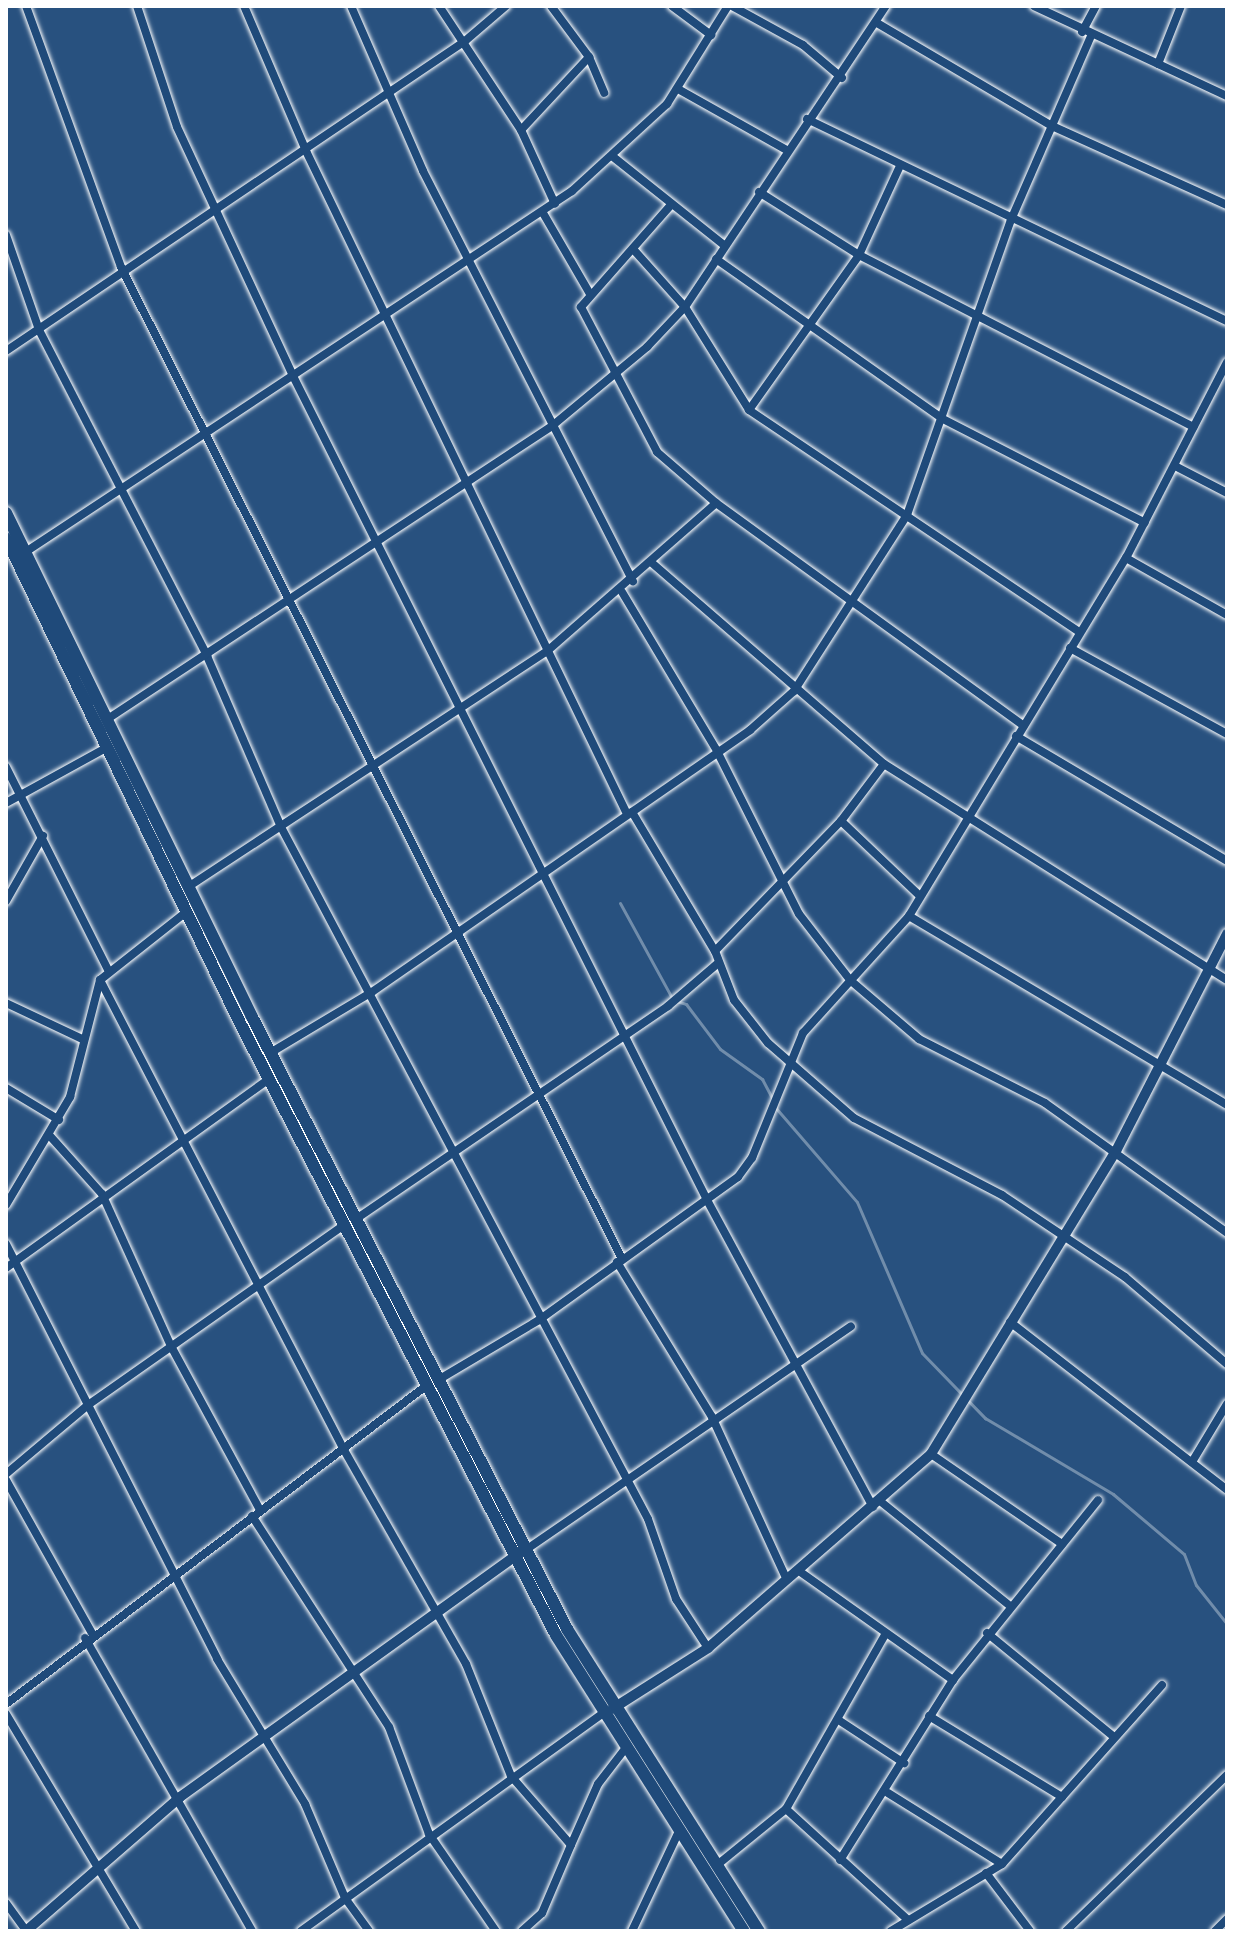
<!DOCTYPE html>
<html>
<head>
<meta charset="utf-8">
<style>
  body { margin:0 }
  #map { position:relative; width:1233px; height:1937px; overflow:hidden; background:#28517f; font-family:Itim,sans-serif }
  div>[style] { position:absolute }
  .stream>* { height:3px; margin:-1.5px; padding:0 1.5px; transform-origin:1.5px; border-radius:1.5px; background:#718dab }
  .roads { filter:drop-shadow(0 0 2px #fff) drop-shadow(0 0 2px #fff) }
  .minor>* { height:8px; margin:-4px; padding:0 4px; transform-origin:4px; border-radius:4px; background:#1f4a7a }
  .tertiary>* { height:10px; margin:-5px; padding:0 5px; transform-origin:5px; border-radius:5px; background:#1f4a7a }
  .secondary>* { height:12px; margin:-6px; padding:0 6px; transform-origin:6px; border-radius:6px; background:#1f4a7a }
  span { translate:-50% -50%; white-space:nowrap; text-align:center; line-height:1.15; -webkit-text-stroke:6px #1f4a7a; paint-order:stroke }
  .frame { position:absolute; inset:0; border:8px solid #fff; pointer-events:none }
</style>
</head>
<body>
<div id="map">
  <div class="stream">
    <i style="left:620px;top:903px;width:111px;rotate:61.3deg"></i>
    <i style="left:673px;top:1000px;width:14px;rotate:17deg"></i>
    <i style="left:686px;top:1004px;width:56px;rotate:52.9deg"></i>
    <i style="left:720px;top:1049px;width:52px;rotate:35.5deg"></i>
    <i style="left:762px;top:1079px;width:24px;rotate:62deg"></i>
    <i style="left:775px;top:1107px;width:125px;rotate:49.2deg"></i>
    <i style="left:857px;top:1202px;width:164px;rotate:66.7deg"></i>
    <i style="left:922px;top:1353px;width:91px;rotate:45.9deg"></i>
    <i style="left:985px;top:1418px;width:149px;rotate:30.7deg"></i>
    <i style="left:1113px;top:1494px;width:93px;rotate:40.2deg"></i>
    <i style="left:1184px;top:1554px;width:33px;rotate:69deg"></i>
    <i style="left:1196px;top:1585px;width:50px;rotate:51.5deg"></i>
  </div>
  <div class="roads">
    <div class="minor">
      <i style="left:26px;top:6px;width:278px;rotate:70deg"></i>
      <i style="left:121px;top:267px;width:1109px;rotate:63.2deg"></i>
      <i style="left:137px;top:6px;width:127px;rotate:71.7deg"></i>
      <i style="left:177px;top:127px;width:277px;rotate:65deg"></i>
      <i style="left:294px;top:378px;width:920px;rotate:63.32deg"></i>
      <i style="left:707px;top:1200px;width:349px;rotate:61.6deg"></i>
      <i style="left:244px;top:6px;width:158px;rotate:66.8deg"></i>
      <i style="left:306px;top:151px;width:737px;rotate:64.17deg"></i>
      <i style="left:351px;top:6px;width:180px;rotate:66.4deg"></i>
      <i style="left:423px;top:171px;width:461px;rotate:62.9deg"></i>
      <i style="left:439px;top:6px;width:149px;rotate:56.5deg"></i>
      <i style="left:521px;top:130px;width:81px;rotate:65.3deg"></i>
      <i style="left:551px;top:6px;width:64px;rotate:53.3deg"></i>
      <i style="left:589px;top:57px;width:39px;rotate:67deg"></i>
      <i style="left:672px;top:6px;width:49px;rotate:36.6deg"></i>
      <i style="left:732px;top:6px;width:81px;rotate:28.8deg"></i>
      <i style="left:803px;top:45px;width:51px;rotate:40.2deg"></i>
      <i style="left:1034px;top:6px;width:213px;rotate:25deg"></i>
      <i style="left:877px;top:23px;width:203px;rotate:30.5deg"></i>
      <i style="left:1052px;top:126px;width:192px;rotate:24.3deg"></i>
      <i style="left:1082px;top:32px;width:30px;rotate:-62deg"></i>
      <i style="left:1158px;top:64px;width:62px;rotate:-68.4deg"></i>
      <i style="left:678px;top:89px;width:123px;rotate:29.3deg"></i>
      <i style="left:807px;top:119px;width:466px;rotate:25.7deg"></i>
      <i style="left:521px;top:130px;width:100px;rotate:-47deg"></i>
      <i style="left:612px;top:156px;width:144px;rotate:38.5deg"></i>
      <i style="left:759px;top:192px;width:118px;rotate:32.2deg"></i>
      <i style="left:859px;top:255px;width:376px;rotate:27.2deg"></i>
      <i style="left:670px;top:206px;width:135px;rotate:131.4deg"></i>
      <i style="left:581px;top:307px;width:164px;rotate:62.3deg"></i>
      <i style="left:657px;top:452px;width:78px;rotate:40.8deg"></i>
      <i style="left:716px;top:503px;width:379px;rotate:35.9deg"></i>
      <i style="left:543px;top:213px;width:94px;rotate:59.9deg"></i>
      <i style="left:6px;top:235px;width:101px;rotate:70.8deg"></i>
      <i style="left:39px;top:330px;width:367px;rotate:62.7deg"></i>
      <i style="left:207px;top:656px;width:186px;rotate:66.6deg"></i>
      <i style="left:281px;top:827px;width:783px;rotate:62.06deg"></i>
      <i style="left:648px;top:1519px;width:85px;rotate:70.7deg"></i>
      <i style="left:676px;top:1599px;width:59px;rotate:56.9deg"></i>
      <i style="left:633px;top:249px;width:78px;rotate:48.1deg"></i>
      <i style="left:685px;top:307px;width:121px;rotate:58.1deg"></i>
      <i style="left:749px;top:410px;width:398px;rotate:33.9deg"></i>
      <i style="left:716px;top:259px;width:276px;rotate:35.2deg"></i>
      <i style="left:941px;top:418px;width:229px;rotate:27.2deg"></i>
      <i style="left:6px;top:351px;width:554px;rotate:-34.03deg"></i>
      <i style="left:465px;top:41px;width:54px;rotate:-40.5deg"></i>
      <i style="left:749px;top:410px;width:190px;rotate:-54.6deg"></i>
      <i style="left:859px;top:255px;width:96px;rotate:-65.3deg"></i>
      <i style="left:1175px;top:466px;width:59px;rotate:27.4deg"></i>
      <i style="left:24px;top:553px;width:657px;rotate:-33.45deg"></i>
      <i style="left:572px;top:191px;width:129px;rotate:-42.5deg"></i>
      <i style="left:667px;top:104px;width:115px;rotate:-58.1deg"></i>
      <i style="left:1126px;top:558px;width:116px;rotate:29.4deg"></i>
      <i style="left:652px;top:563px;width:307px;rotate:40.9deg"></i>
      <i style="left:884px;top:764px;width:405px;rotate:32.2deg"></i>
      <i style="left:622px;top:592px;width:185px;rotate:59.1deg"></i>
      <i style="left:717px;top:751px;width:182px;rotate:63.3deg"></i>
      <i style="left:799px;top:914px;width:83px;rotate:52.3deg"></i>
      <i style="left:850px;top:980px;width:91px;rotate:40.5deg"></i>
      <i style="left:919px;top:1039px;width:141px;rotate:26.9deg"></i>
      <i style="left:1045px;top:1103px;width:224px;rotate:35.5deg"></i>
      <i style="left:1070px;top:648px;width:179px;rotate:28.7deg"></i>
      <i style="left:106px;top:720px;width:534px;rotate:-33.39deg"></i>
      <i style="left:552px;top:426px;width:124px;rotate:-39.7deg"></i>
      <i style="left:647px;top:347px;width:55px;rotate:-46.5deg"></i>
      <i style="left:685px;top:307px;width:362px;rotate:-56.3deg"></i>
      <i style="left:1016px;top:736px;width:245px;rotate:30.6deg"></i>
      <i style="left:6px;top:767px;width:227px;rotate:63.3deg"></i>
      <i style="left:6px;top:803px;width:114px;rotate:-28.8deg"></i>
      <i style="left:632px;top:812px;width:162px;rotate:59.2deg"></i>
      <i style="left:715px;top:951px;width:53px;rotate:68.8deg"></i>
      <i style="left:734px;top:1000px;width:55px;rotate:51.7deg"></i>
      <i style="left:768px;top:1043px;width:114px;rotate:41.1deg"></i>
      <i style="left:854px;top:1118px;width:167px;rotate:27.5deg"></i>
      <i style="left:1002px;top:1195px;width:148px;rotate:33.7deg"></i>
      <i style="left:1125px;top:1277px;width:134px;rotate:40.5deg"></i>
      <i style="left:841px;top:821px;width:109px;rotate:43.5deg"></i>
      <i style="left:188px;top:887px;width:428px;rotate:-33.3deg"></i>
      <i style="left:546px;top:652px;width:226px;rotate:-41.2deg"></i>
      <i style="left:6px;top:901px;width:75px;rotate:-60.4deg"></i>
      <i style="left:909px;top:916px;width:370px;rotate:30.7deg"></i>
      <i style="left:715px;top:951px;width:181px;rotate:-45.9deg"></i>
      <i style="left:841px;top:821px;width:71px;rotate:-53deg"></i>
      <i style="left:100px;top:980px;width:530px;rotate:62.56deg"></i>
      <i style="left:344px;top:1450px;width:246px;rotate:60.3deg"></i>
      <i style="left:466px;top:1664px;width:121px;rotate:68.1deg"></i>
      <i style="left:511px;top:1776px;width:91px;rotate:49deg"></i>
      <i style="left:571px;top:1845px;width:74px;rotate:113.1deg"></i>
      <i style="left:542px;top:1913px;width:27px;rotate:138deg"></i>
      <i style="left:6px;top:1003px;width:84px;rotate:25.3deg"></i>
      <i style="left:270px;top:1053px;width:119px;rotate:-30.9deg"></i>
      <i style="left:372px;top:992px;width:460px;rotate:-34.7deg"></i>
      <i style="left:750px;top:730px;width:59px;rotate:-41.6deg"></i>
      <i style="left:794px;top:691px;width:209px;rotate:-57.3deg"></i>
      <i style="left:907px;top:515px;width:313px;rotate:-70.6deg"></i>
      <i style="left:1011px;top:220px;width:201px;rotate:-66.5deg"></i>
      <i style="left:6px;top:1088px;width:62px;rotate:31.1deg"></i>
      <i style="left:50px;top:1136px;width:78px;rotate:48.1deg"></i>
      <i style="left:102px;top:1194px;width:169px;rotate:65.6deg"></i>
      <i style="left:172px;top:1348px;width:184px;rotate:61.5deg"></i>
      <i style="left:6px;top:1205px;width:126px;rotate:-59.3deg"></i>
      <i style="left:70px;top:1097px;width:121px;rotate:-75.6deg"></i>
      <i style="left:100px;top:980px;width:110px;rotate:-38.3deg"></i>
      <i style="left:356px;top:1219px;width:378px;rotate:-34.3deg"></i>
      <i style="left:668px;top:1006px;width:65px;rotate:-40.6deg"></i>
      <i style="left:6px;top:1244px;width:466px;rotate:63deg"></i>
      <i style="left:217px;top:1659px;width:170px;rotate:58.7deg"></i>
      <i style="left:305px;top:1804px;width:102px;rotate:66.9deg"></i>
      <i style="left:345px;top:1898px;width:41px;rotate:54deg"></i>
      <i style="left:617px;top:1262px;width:182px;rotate:58.5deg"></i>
      <i style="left:712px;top:1417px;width:179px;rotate:65.3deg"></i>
      <i style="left:6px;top:1268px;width:324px;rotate:-35.7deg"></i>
      <i style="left:1010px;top:1322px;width:274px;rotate:37.7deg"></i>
      <i style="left:438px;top:1380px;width:117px;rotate:-30.7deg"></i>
      <i style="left:539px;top:1320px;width:245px;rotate:-35.7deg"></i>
      <i style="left:738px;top:1177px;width:24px;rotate:-54deg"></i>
      <i style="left:752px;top:1158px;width:135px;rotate:-67.8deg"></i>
      <i style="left:803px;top:1033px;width:158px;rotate:-47.8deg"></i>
      <i style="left:909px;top:916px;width:419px;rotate:-58.8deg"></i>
      <i style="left:1126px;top:558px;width:220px;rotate:-62.7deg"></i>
      <i style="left:931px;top:1454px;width:159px;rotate:34.5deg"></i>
      <i style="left:1192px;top:1462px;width:68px;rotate:-58.9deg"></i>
      <i style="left:6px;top:1474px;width:107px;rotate:-40.1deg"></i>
      <i style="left:88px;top:1405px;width:313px;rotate:-35.1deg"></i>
      <i style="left:6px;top:1480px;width:176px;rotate:60.7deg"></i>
      <i style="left:880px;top:1501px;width:166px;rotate:38.9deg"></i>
      <i style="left:252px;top:1516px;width:252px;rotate:57deg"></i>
      <i style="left:389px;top:1727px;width:114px;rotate:69.5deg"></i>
      <i style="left:429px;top:1834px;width:118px;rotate:55.4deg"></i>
      <i style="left:527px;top:1549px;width:393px;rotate:-34.5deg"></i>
      <i style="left:799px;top:1571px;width:189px;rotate:35.3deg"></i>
      <i style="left:987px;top:1633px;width:164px;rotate:39.3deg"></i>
      <i style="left:85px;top:1638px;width:337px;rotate:60.3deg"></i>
      <i style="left:6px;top:1704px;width:527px;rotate:-37.13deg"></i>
      <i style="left:6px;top:1714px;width:253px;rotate:59.1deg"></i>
      <i style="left:929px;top:1716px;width:156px;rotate:31.3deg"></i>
      <i style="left:840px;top:1721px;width:77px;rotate:33.3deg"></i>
      <i style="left:888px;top:1793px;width:134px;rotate:31.9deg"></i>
      <i style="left:786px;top:1809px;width:165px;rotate:42.3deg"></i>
      <i style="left:571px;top:1845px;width:67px;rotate:-66.1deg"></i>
      <i style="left:598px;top:1784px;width:44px;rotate:-52.4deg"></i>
      <i style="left:840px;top:1860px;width:213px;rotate:-57.9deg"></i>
      <i style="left:953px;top:1680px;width:231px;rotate:-51.1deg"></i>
      <i style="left:717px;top:1865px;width:89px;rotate:-39.1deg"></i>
      <i style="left:786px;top:1809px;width:202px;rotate:-60.4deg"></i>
      <i style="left:986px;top:1873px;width:73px;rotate:52.8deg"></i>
      <i style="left:6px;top:1903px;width:34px;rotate:54deg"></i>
      <i style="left:301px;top:1931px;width:371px;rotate:-35.8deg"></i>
      <i style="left:632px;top:1931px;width:110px;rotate:-64.8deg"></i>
      <i style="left:891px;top:1931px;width:130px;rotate:-31.1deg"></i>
      <i style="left:1002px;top:1864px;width:240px;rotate:-48.2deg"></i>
      <i style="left:1066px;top:1931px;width:224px;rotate:-44.1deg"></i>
      <i style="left:1215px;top:1931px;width:17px;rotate:-45deg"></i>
    </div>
    <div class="tertiary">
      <i style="left:612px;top:1709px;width:114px;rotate:-32.4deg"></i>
      <i style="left:708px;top:1648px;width:296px;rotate:-41deg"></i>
      <i style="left:931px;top:1454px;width:355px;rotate:-58.6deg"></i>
      <i style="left:1116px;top:1151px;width:244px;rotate:-62.9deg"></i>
      <i style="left:26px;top:1931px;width:204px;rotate:-41deg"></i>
      <i style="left:180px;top:1797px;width:420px;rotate:-35.7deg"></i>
    </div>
    <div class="secondary">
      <i style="left:6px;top:513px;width:561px;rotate:63.98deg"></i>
      <i style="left:252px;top:1017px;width:688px;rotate:62.76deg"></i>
      <i style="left:567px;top:1629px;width:358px;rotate:57.6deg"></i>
      <i style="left:6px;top:538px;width:538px;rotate:64.24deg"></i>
      <i style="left:240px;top:1023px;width:689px;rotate:62.69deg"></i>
      <i style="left:556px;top:1635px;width:351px;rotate:57.6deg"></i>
    </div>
  </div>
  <div class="frame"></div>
</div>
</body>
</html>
